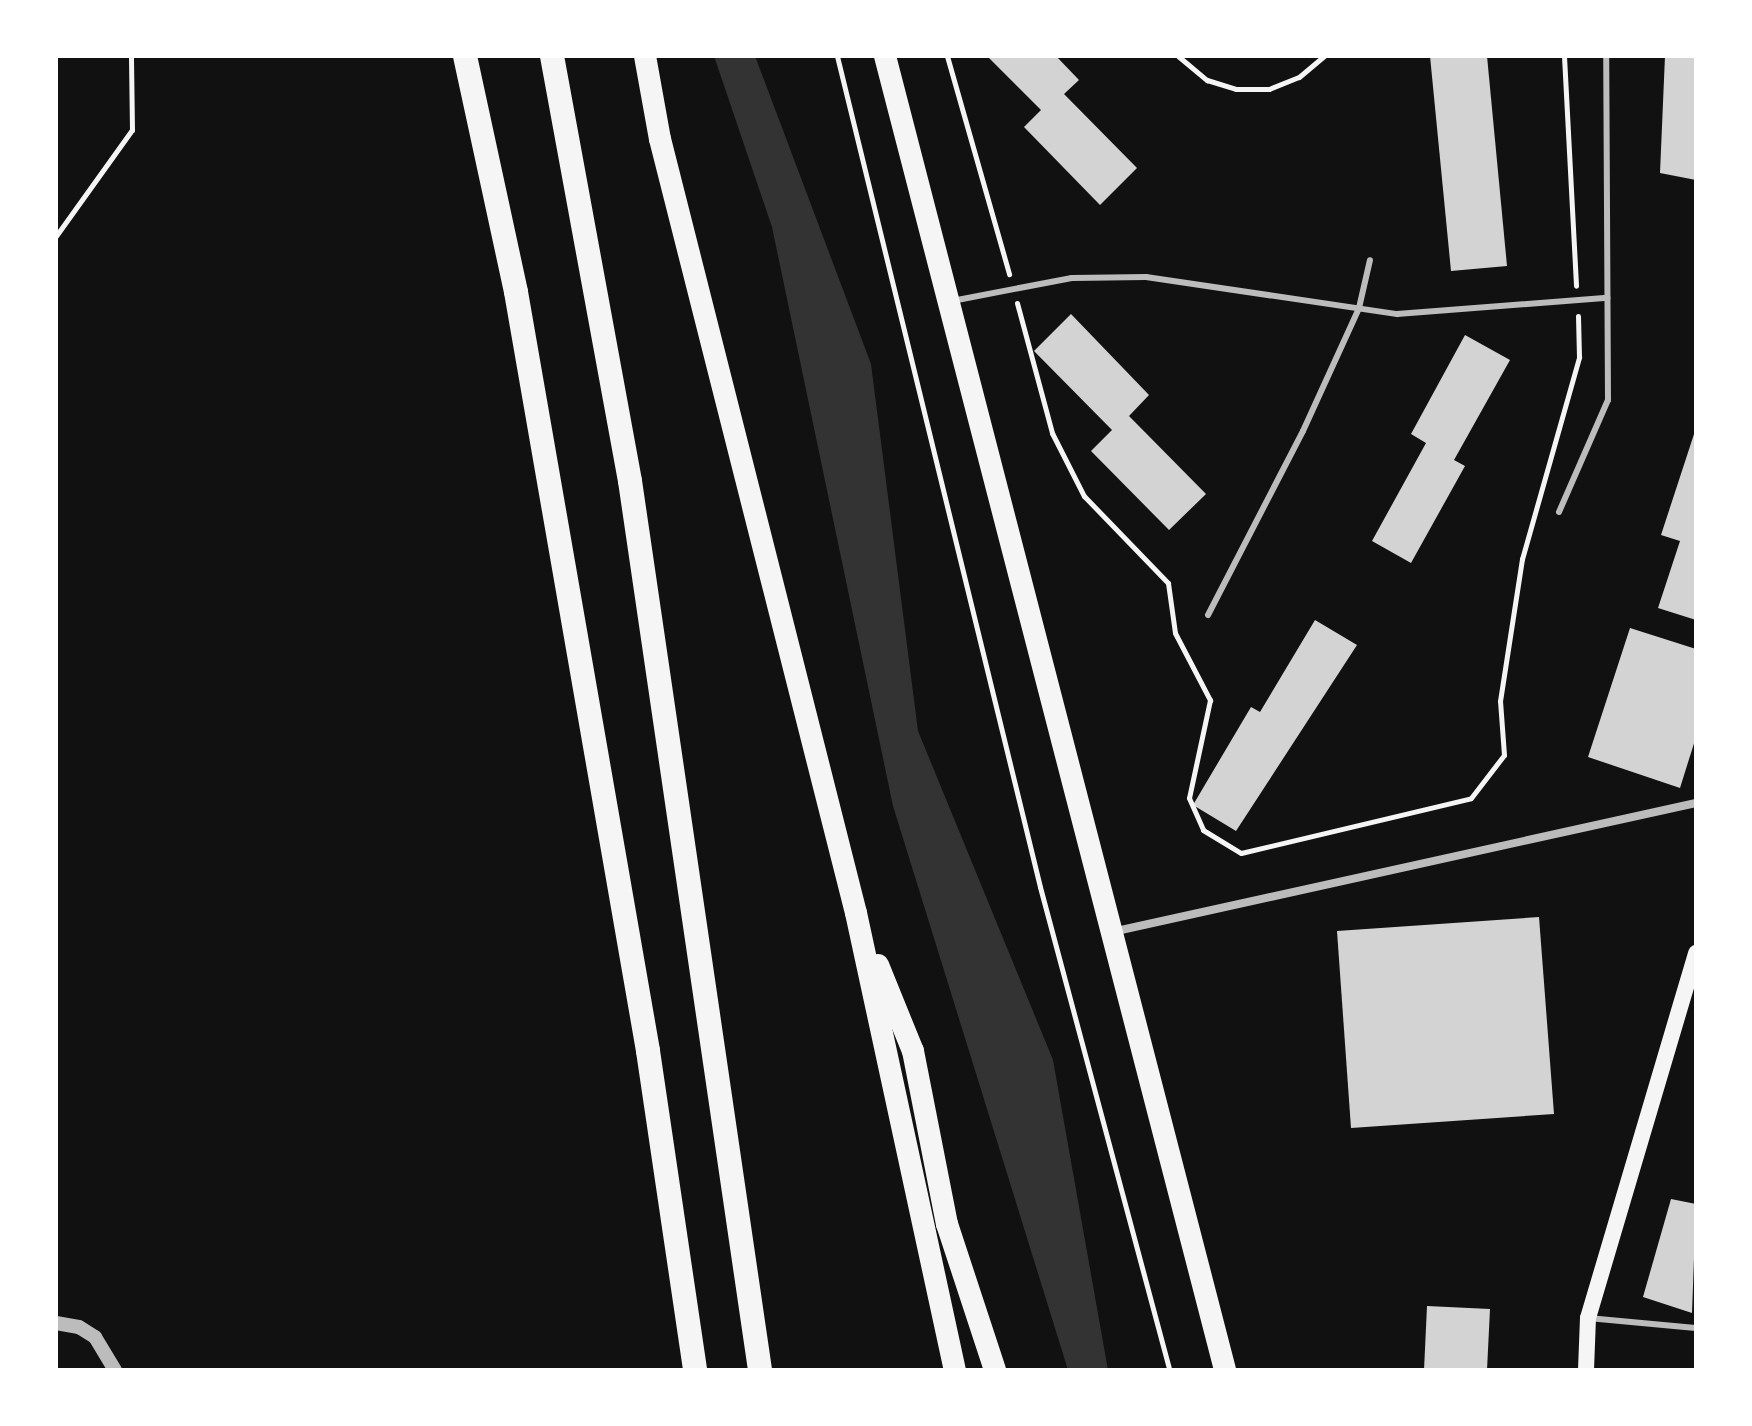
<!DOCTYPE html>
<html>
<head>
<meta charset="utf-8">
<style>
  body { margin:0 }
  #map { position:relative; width:1752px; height:1426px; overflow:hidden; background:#111; font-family:"Roboto Condensed",sans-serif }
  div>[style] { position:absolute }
  .water>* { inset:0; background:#333 }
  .building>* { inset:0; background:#d3d3d3 }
  .path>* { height:5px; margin:-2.5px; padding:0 2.5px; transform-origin:2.5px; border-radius:2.5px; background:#f5f5f5 }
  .service>* { height:6px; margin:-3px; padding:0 3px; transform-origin:3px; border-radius:3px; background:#bcbcbc }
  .minor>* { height:8px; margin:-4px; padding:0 4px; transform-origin:4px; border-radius:4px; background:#bcbcbc }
  .tertiary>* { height:14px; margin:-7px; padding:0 7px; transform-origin:7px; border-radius:7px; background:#bcbcbc }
  .secondary>* { height:16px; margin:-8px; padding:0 8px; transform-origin:8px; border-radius:8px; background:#f5f5f5 }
  .trunk>* { height:22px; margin:-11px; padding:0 11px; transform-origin:11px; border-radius:11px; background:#f5f5f5 }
  .motorway>* { height:24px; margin:-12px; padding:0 12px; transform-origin:12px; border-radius:12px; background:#f5f5f5 }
  span { translate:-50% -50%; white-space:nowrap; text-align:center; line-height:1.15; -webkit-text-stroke:8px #fff; paint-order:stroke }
  .frame { position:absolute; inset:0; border:58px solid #fff; pointer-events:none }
</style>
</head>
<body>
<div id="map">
  <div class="water">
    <i style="clip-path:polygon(714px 56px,755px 56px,871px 364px,918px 731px,1053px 1060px,1108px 1370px,1068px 1370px,893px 806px,772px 227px)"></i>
  </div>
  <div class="building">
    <i style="clip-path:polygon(987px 56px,1056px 56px,1079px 80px,1064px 94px,1137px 168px,1100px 205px,1024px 127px,1041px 110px)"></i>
    <i style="clip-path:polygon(1430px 56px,1487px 56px,1507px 266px,1451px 271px)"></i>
    <i style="clip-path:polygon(1665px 56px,1696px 56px,1696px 180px,1660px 173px)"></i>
    <i style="clip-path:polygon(1071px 314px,1149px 395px,1129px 416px,1206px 494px,1169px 530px,1091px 451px,1112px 430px,1034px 351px)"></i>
    <i style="clip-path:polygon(1465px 335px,1510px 360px,1454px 460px,1465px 466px,1411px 563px,1372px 541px,1426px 443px,1411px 434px)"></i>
    <i style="clip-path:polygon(1696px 428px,1696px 620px,1658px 608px,1680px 541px,1661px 535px)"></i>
    <i style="clip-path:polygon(1315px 620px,1357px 645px,1236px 831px,1193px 805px,1251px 707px,1260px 712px)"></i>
    <i style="clip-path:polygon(1630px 628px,1696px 649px,1696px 737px,1680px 788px,1588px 757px)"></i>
    <i style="clip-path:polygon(1539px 917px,1554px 1114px,1351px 1128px,1337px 931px)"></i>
    <i style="clip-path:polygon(1671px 1199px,1696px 1204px,1692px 1313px,1643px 1297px)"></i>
    <i style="clip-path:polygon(1427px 1306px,1490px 1309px,1487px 1370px,1424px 1370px)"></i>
  </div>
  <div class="path">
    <i style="left:837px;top:56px;width:855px;rotate:76.27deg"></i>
    <i style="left:1040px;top:887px;width:500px;rotate:75deg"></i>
    <i style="left:947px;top:56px;width:227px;rotate:74.1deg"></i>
    <i style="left:1178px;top:56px;width:38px;rotate:40deg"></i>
    <i style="left:1207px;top:80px;width:30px;rotate:17deg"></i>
    <i style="left:1236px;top:89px;width:33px"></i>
    <i style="left:1269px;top:89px;width:32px;rotate:-22deg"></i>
    <i style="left:1299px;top:77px;width:33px;rotate:-40deg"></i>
    <i style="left:1564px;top:56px;width:230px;rotate:87deg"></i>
    <i style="left:56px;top:236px;width:130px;rotate:-54.4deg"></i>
    <i style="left:132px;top:130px;width:74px;rotate:-90.8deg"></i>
    <i style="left:1017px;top:303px;width:135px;rotate:74.9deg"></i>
    <i style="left:1052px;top:433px;width:71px;rotate:63.1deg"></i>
    <i style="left:1084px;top:496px;width:121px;rotate:46deg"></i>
    <i style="left:1168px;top:583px;width:50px;rotate:82deg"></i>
    <i style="left:1175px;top:633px;width:76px;rotate:62.4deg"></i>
    <i style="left:1210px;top:700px;width:100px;rotate:102.1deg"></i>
    <i style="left:1189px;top:798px;width:35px;rotate:66deg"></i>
    <i style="left:1203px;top:830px;width:44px;rotate:31.2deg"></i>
    <i style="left:1241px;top:853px;width:236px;rotate:-13.4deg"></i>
    <i style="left:1471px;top:798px;width:54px;rotate:-52.5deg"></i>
    <i style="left:1504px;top:755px;width:54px;rotate:-94.2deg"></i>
    <i style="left:1500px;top:701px;width:144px;rotate:-81.2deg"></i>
    <i style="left:1522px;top:559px;width:210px;rotate:-74.2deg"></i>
    <i style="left:1579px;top:357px;width:41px;rotate:-91.4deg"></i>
  </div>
  <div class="service">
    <i style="left:952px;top:301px;width:122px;rotate:-10.9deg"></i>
    <i style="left:1072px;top:278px;width:74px;rotate:-0.8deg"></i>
    <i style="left:1146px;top:277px;width:254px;rotate:8.4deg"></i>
    <i style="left:1397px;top:314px;width:211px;rotate:-4.4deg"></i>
    <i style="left:1559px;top:512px;width:122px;rotate:-66.4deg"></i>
    <i style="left:1608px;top:400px;width:344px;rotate:-90.3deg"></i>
    <i style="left:1208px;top:615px;width:207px;rotate:-62.7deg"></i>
    <i style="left:1303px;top:431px;width:135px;rotate:-65.5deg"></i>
    <i style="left:1359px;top:308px;width:49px;rotate:-77.1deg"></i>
    <i style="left:1588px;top:1318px;width:108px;rotate:5.3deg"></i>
  </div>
  <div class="minor">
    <i style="left:1112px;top:932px;width:598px;rotate:-12.46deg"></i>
  </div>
  <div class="tertiary">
    <i style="left:56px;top:1323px;width:23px;rotate:10deg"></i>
    <i style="left:79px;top:1327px;width:19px;rotate:32deg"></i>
    <i style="left:95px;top:1337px;width:39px;rotate:59deg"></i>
  </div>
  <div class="secondary">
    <i style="left:1586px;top:1370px;width:52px;rotate:-87.8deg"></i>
    <i style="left:1588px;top:1318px;width:381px;rotate:-73.5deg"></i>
  </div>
  <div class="trunk">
    <i style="left:645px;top:56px;width:84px;rotate:79.8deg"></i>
    <i style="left:660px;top:139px;width:798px;rotate:75.79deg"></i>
    <i style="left:856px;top:913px;width:468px;rotate:77.8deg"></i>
    <i style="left:885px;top:56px;width:1357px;rotate:75.49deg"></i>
    <i style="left:878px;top:965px;width:93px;rotate:67.9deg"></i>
    <i style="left:913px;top:1051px;width:176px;rotate:78.9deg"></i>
    <i style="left:947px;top:1224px;width:154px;rotate:71.8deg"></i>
  </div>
  <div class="motorway">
    <i style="left:465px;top:56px;width:241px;rotate:77.8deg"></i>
    <i style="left:516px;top:292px;width:770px;rotate:80.13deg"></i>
    <i style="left:648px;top:1051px;width:322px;rotate:81.6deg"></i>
    <i style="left:552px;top:56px;width:432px;rotate:79.6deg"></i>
    <i style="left:630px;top:481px;width:898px;rotate:81.68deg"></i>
  </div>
  <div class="frame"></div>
</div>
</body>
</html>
